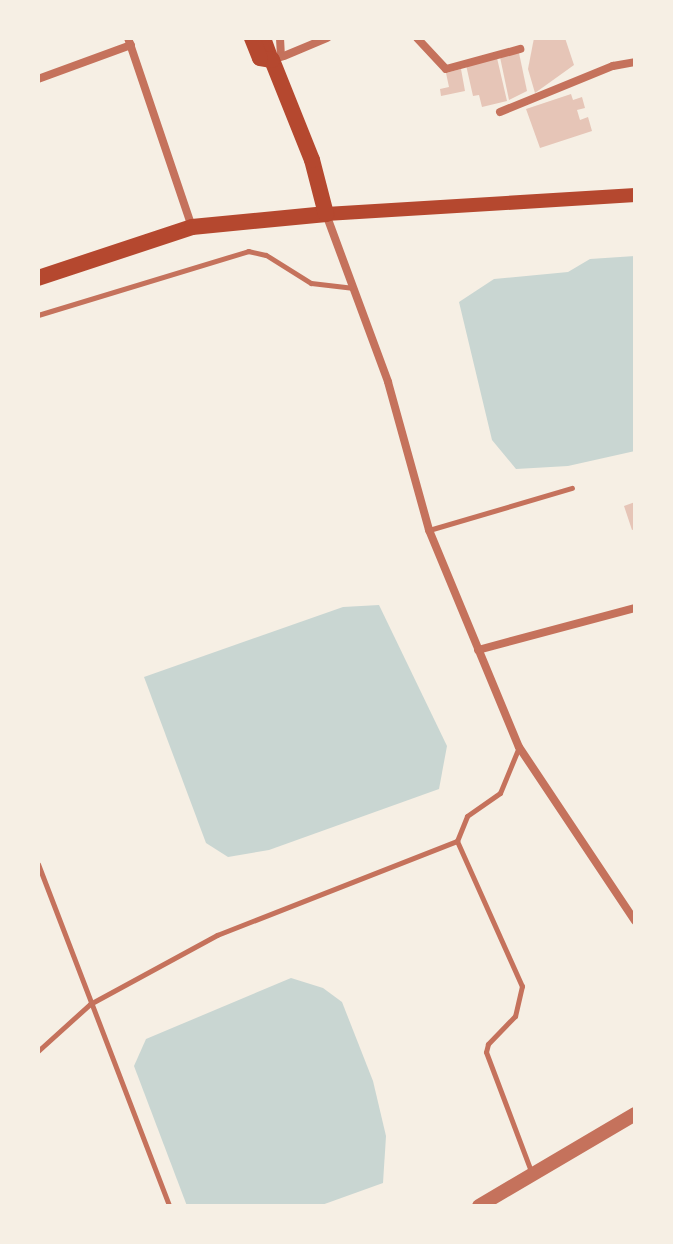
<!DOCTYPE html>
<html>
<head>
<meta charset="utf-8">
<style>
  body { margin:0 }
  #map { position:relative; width:673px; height:1244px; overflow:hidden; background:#f6efe4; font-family:Quicksand,sans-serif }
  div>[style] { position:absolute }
  .water>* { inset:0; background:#c9d6d2 }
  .building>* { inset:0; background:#e6c5b7 }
  .service>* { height:5px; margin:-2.5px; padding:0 2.5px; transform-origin:2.5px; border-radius:2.5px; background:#c5725c }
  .minor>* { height:8px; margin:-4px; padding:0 4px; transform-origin:4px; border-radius:4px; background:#c5725c }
  .tertiary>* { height:14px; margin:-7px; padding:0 7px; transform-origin:7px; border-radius:7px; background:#c5725c }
  .secondary>* { height:14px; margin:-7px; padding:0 7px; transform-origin:7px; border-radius:7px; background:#b5482f }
  .primary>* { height:16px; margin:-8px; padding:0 8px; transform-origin:8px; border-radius:8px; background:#b5482f }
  span { translate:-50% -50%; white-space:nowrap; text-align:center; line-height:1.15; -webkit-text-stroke:8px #f6efe4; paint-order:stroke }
  .frame { position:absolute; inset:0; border:40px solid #f6efe4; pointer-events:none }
</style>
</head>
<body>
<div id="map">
  <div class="water">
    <i style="clip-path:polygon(635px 256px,635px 451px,568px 466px,516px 469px,492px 440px,459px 302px,494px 279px,568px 272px,590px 259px)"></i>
    <i style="clip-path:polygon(379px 605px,447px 746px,439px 789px,269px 850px,228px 857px,206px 843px,144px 677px,343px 607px)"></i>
    <i style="clip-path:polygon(291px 978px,323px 988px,342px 1002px,373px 1081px,386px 1136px,383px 1183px,319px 1206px,187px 1206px,134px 1066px,146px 1039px)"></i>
  </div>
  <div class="building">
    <i style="clip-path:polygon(534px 38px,565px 38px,574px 65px,535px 93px,528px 69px)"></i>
    <i style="clip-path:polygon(519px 53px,527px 91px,509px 100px,500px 57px)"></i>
    <i style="clip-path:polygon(497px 58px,507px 101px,482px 107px,479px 95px,473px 96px,466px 65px)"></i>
    <i style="clip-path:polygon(461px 69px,465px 91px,441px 96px,440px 89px,449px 87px,446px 73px)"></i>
    <i style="clip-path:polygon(571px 94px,573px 100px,582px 97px,585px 108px,577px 110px,580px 120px,588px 117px,592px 131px,540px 148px,526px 109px)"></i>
    <i style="clip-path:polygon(635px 502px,635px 529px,632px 530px,624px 506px)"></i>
  </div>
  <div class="service">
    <i style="left:38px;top:315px;width:220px;rotate:-16.9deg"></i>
    <i style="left:248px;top:251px;width:18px;rotate:13deg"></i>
    <i style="left:266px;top:255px;width:53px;rotate:31.9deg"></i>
    <i style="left:311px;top:283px;width:43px;rotate:6.6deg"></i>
    <i style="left:429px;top:530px;width:149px;rotate:-16.4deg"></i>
    <i style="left:457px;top:841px;width:159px;rotate:65.9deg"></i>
    <i style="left:522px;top:986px;width:31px;rotate:103deg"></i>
    <i style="left:515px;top:1016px;width:39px;rotate:134deg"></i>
    <i style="left:488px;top:1044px;width:8px;rotate:104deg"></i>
    <i style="left:486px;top:1052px;width:127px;rotate:69.3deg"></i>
    <i style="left:38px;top:864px;width:366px;rotate:69deg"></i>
    <i style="left:38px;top:1051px;width:70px;rotate:-42.1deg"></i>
    <i style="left:90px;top:1004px;width:145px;rotate:-28.5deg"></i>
    <i style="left:217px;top:935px;width:258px;rotate:-21.4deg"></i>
    <i style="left:457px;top:841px;width:27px;rotate:-68deg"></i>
    <i style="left:467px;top:816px;width:40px;rotate:-34.9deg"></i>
    <i style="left:500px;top:793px;width:50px;rotate:-67.6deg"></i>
  </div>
  <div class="minor">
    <i style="left:128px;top:38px;width:200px;rotate:71.3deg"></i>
    <i style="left:280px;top:38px;width:19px;rotate:87deg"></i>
    <i style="left:417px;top:38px;width:42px;rotate:46.9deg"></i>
    <i style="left:446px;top:69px;width:77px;rotate:-15.1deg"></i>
    <i style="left:284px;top:56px;width:47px;rotate:-22.7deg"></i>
    <i style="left:38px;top:79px;width:99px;rotate:-20.1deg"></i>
    <i style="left:500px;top:112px;width:122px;rotate:-22.2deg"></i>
    <i style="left:613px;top:66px;width:22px;rotate:-10deg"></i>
    <i style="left:326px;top:214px;width:179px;rotate:69.7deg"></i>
    <i style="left:388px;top:382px;width:154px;rotate:74.5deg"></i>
    <i style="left:429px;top:530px;width:235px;rotate:67.5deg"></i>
    <i style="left:519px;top:747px;width:209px;rotate:56.3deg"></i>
    <i style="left:478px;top:650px;width:163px;rotate:-15deg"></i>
  </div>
  <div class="tertiary">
    <i style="left:479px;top:1206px;width:181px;rotate:-30.5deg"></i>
  </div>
  <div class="secondary">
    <i style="left:264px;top:38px;width:23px;rotate:70deg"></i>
    <i style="left:326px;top:214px;width:310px;rotate:-3.5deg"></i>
  </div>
  <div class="primary">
    <i style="left:38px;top:278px;width:162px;rotate:-18.3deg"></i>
    <i style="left:192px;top:227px;width:135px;rotate:-5.5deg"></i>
    <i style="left:326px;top:214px;width:56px;rotate:-104.5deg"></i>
    <i style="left:312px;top:160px;width:108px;rotate:-111.8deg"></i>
    <i style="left:272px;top:60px;width:12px;rotate:-171deg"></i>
    <i style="left:260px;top:58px;width:22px;rotate:-112deg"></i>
  </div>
  <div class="frame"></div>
</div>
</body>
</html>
